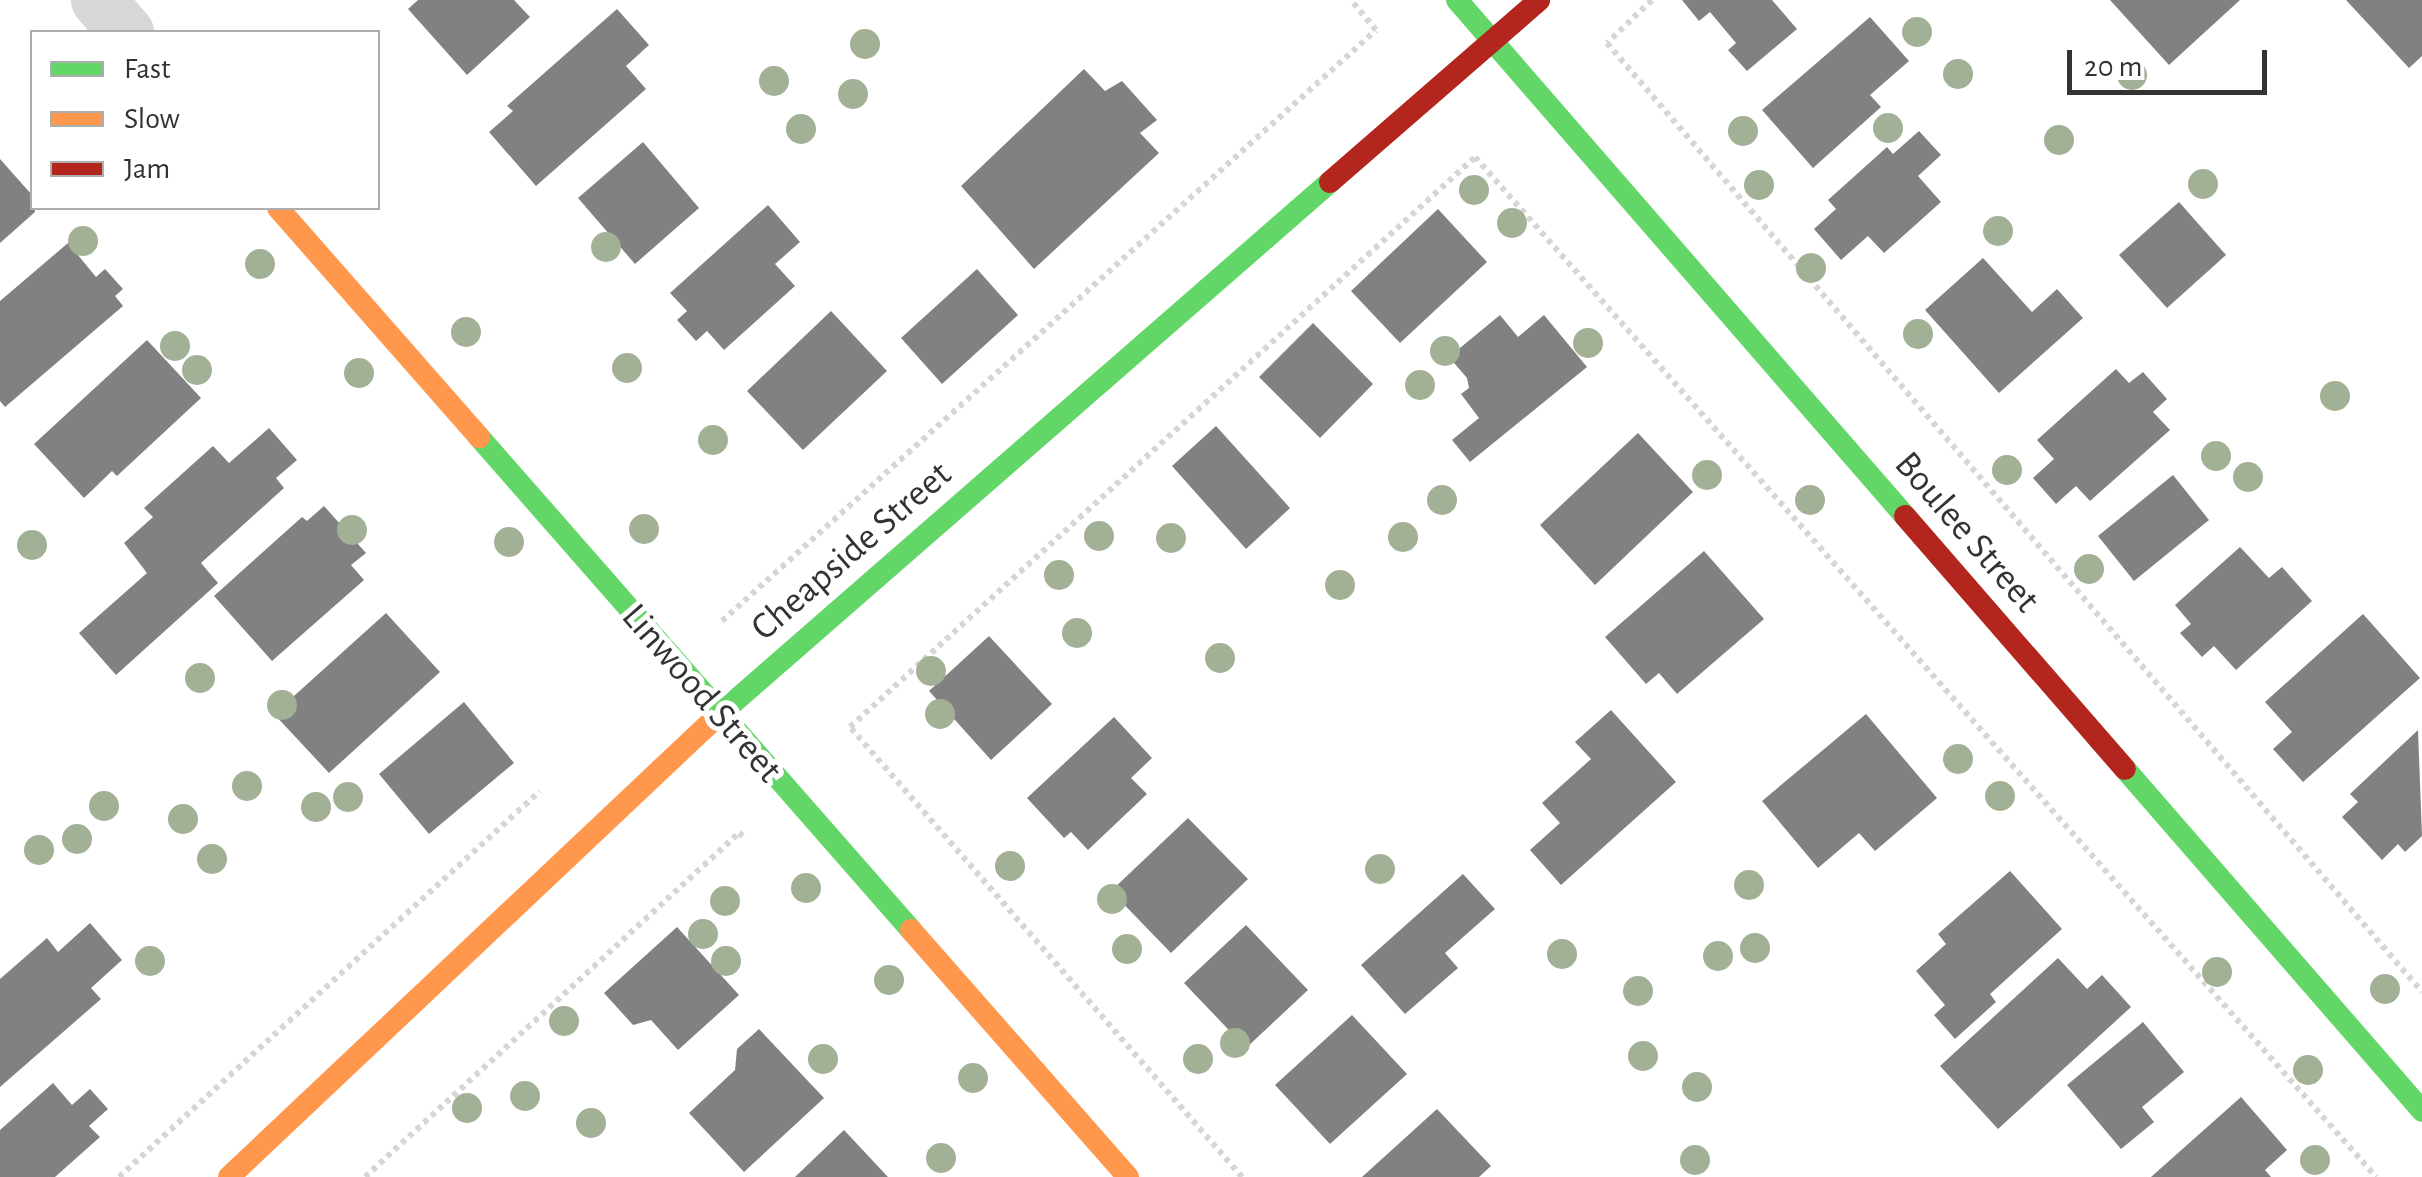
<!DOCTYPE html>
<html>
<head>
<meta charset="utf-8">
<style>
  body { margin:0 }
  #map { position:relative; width:2422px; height:1177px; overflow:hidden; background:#fff; font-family:"Alegreya Sans",sans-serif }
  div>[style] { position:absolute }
  .building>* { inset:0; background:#818181 }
  .path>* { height:6px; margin-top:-3px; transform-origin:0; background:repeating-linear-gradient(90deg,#d6d6d6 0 5px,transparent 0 10px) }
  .street>* { height:55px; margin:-27.5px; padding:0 27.5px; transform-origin:27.5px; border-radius:27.5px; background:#d7d7d7 }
  .fast>* { height:22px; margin:-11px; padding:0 11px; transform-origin:11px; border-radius:11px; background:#63d668 }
  .slow>* { height:22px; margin:-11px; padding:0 11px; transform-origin:11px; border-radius:11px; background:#ff974d }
  .jam>* { height:22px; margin:-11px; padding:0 11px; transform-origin:11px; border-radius:11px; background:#b3261e }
  .trees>* { width:30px; height:30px; margin:-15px; border-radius:50%; background:#a2b095 }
  span { translate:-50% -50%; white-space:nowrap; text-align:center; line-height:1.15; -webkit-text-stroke:10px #fff; paint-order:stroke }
  .street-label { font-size:38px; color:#333 }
  .legend { position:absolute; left:30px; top:30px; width:350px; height:180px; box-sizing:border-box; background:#fff; border:2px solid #adadad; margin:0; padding:12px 18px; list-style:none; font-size:30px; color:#333 }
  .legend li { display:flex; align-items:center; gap:20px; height:50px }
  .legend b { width:50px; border:2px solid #adadad }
  .scale { position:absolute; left:2067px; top:50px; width:200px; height:45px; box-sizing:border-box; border:5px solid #333; border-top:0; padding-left:12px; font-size:30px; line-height:35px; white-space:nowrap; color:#333; -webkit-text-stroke:8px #fff; paint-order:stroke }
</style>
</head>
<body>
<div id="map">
  <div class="building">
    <i style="clip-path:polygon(418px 0,514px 0,530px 17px,467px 75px,408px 9px)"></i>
    <i style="clip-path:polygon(1682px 0,1772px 0,1797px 29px,1747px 71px,1728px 50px,1736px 43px,1710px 12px,1699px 21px)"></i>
    <i style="clip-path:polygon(2110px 0,2240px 0,2169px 65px)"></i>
    <i style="clip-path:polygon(2346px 0,2422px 0,2422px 56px,2409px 68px)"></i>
    <i style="clip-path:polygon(617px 9px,649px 45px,626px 66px,646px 89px,536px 186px,489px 132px,513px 111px,507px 106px)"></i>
    <i style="clip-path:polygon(1870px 17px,1909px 61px,1870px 95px,1881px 107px,1813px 168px,1762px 110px)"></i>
    <i style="clip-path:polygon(1084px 69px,1105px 91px,1122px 81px,1157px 120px,1140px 133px,1159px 153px,1034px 269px,961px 186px)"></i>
    <i style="clip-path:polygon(1919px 131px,1941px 155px,1918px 176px,1941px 202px,1884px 253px,1868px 236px,1841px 260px,1814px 229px,1836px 209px,1828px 200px,1887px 147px,1893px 154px)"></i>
    <i style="clip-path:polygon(643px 142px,699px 208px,635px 264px,578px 198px)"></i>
    <i style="clip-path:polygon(0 159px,32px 195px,35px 212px,0 243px)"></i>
    <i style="clip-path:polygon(2179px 202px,2226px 255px,2167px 308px,2119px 255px)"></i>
    <i style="clip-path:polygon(768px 205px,800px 242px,775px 264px,795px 286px,724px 350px,707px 331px,696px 341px,677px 320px,687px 311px,670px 293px)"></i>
    <i style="clip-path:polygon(1438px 209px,1487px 262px,1400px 343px,1351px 291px)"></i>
    <i style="clip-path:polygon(68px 243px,96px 277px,105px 269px,123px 289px,115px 296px,123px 306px,5px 407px,0 401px,0 301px)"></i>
    <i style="clip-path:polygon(1983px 258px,2032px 312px,2057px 289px,2083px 318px,1999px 393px,1925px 310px)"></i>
    <i style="clip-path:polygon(977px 269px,1018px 315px,942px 384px,901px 338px)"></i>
    <i style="clip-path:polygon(831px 311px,887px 371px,803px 450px,747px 391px)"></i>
    <i style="clip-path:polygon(1500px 315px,1518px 337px,1544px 315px,1587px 367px,1470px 462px,1452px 440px,1479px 418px,1461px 394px,1469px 388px,1467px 378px,1449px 357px)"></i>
    <i style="clip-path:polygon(1313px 323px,1373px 384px,1320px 438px,1259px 377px)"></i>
    <i style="clip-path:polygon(147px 340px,201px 398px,117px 476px,112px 471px,84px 498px,34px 444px)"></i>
    <i style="clip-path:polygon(2116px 369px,2129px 383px,2143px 372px,2167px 399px,2153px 412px,2170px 430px,2090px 501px,2076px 486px,2056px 504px,2033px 478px,2054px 459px,2037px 440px)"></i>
    <i style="clip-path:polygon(1216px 426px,1290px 508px,1246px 549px,1172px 466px)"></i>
    <i style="clip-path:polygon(269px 428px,297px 460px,276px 478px,284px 488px,201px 563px,218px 583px,116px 675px,79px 633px,147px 573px,124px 543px,153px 517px,144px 508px,213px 446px,229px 463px)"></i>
    <i style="clip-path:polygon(1638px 433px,1693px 492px,1595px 585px,1540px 525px)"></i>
    <i style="clip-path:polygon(2173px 475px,2209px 520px,2134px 581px,2098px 536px)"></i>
    <i style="clip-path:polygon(324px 506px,366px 553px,351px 565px,364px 580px,272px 661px,214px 596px,302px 517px,307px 521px)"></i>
    <i style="clip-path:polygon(2240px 547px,2269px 578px,2282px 567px,2312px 601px,2236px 670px,2214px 646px,2202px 657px,2180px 633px,2191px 624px,2175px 605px)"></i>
    <i style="clip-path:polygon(1704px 551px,1764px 619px,1677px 694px,1659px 673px,1646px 684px,1605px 637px)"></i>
    <i style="clip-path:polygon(386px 613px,440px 672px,329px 773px,274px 714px)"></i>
    <i style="clip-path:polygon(2363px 614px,2420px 678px,2303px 782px,2273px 749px,2292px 732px,2265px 702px)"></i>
    <i style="clip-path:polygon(989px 636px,1052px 704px,991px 760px,929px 691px)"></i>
    <i style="clip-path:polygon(464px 702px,514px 763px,429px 834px,379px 774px)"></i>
    <i style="clip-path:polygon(1611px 710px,1676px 782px,1561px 885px,1530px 850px,1560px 823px,1542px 803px,1591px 759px,1575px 742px)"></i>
    <i style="clip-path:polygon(1866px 714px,1937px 798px,1875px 851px,1859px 833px,1818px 868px,1762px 801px)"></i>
    <i style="clip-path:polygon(1114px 717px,1152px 758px,1131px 778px,1147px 794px,1088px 850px,1071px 832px,1064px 838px,1027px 798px)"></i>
    <i style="clip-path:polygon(2418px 730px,2422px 836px,2405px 852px,2398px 844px,2382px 860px,2342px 817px,2358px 802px,2350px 794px)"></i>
    <i style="clip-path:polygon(1188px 818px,1248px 879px,1171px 953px,1111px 891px)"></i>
    <i style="clip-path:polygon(2010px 871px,2062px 929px,1990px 994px,1996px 1002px,1955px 1039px,1934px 1015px,1945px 1005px,1916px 971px,1946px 944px,1938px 934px)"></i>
    <i style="clip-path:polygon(1463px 874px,1495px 909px,1445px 953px,1458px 968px,1405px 1014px,1361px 965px)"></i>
    <i style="clip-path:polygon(90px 923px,122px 960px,91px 988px,101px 999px,0 1087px,0 979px,47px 938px,58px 952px)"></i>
    <i style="clip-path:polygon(1246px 925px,1308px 990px,1246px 1048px,1184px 983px)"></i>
    <i style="clip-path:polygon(677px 927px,739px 995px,678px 1050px,651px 1020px,633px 1025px,604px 993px)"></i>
    <i style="clip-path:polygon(2058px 958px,2087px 989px,2102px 975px,2131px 1007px,1998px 1129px,1940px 1066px)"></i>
    <i style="clip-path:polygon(1352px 1015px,1407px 1074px,1330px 1144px,1275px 1085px)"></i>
    <i style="clip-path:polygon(2143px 1022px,2184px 1072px,2142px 1107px,2154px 1122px,2121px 1149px,2067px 1085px)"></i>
    <i style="clip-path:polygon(759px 1029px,824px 1098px,744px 1172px,689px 1113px,735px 1070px,737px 1049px)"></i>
    <i style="clip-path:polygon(53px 1083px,72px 1105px,90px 1089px,108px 1109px,89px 1126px,100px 1137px,55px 1177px,0 1177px,0 1130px)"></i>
    <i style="clip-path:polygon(2241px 1097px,2287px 1150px,2265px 1170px,2271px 1177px,2151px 1177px)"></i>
    <i style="clip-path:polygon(1437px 1109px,1491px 1166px,1479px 1177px,1362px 1177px)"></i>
    <i style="clip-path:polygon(844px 1130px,888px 1177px,795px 1177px)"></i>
  </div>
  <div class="path">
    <i style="left:1652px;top:0;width:62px;rotate:136.3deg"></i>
    <i style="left:1607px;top:43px;width:1251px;rotate:49.34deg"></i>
    <i style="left:722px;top:621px;width:881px;rotate:-42.1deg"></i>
    <i style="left:1376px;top:30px;width:39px;rotate:-130deg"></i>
    <i style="left:119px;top:1177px;width:571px;rotate:-42.52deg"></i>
    <i style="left:365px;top:1177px;width:508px;rotate:-42.61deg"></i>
    <i style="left:739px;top:833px;width:5px;rotate:37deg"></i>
    <i style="left:1242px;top:1177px;width:597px;rotate:-131.06deg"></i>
    <i style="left:850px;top:727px;width:846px;rotate:-42.36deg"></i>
    <i style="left:1475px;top:157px;width:1361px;rotate:48.54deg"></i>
  </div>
  <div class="street">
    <i style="left:98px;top:0;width:43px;rotate:48.8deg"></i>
  </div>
  <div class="fast">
    <i style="left:1457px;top:0;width:683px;rotate:49.03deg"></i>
    <i style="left:479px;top:437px;width:655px;rotate:48.77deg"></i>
    <i style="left:712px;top:721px;width:820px;rotate:-41.09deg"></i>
    <i style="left:2125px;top:769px;width:453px;rotate:49deg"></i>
  </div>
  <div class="slow">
    <i style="left:278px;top:208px;width:305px;rotate:48.7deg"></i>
    <i style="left:911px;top:930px;width:329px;rotate:48.7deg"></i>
    <i style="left:229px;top:1177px;width:664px;rotate:-43.35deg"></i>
  </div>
  <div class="jam">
    <i style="left:1330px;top:182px;width:277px;rotate:-41deg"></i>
    <i style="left:1905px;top:516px;width:335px;rotate:49deg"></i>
  </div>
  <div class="trees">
    <i style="left:1917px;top:32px"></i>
    <i style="left:865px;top:44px"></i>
    <i style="left:1958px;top:74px"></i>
    <i style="left:2132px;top:75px"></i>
    <i style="left:774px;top:81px"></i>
    <i style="left:853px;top:94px"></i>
    <i style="left:1888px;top:128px"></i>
    <i style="left:801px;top:129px"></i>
    <i style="left:1743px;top:131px"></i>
    <i style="left:2059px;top:140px"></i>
    <i style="left:2203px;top:184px"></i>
    <i style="left:1759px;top:185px"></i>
    <i style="left:1474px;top:190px"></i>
    <i style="left:1512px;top:223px"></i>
    <i style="left:1998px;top:231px"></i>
    <i style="left:83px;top:241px"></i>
    <i style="left:606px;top:247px"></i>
    <i style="left:260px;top:264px"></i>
    <i style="left:1811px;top:268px"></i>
    <i style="left:466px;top:332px"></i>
    <i style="left:1918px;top:334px"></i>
    <i style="left:1588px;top:343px"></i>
    <i style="left:175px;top:346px"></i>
    <i style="left:1445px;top:351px"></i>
    <i style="left:627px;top:368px"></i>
    <i style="left:197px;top:370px"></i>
    <i style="left:359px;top:373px"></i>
    <i style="left:1420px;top:385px"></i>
    <i style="left:2335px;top:396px"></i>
    <i style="left:713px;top:440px"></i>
    <i style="left:2216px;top:456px"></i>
    <i style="left:2007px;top:470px"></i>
    <i style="left:1707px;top:475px"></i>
    <i style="left:2248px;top:477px"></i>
    <i style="left:1442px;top:500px"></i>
    <i style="left:1810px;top:500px"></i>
    <i style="left:644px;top:529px"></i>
    <i style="left:352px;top:530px"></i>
    <i style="left:1099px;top:536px"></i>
    <i style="left:1403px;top:537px"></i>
    <i style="left:1171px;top:538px"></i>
    <i style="left:509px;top:542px"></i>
    <i style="left:32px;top:545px"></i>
    <i style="left:2089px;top:569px"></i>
    <i style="left:1059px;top:575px"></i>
    <i style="left:1340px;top:585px"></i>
    <i style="left:1077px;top:633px"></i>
    <i style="left:1220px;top:658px"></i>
    <i style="left:931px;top:671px"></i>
    <i style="left:200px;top:678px"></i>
    <i style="left:282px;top:705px"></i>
    <i style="left:940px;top:714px"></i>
    <i style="left:1958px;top:759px"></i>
    <i style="left:247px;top:786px"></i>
    <i style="left:2000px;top:796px"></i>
    <i style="left:348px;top:797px"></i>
    <i style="left:104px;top:806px"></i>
    <i style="left:316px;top:807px"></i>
    <i style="left:183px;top:819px"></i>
    <i style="left:77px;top:839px"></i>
    <i style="left:39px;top:850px"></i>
    <i style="left:212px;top:859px"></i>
    <i style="left:1010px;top:866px"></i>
    <i style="left:1380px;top:869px"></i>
    <i style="left:1749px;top:885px"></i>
    <i style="left:806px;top:888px"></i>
    <i style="left:1112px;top:899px"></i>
    <i style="left:725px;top:901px"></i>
    <i style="left:703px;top:934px"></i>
    <i style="left:1755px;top:948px"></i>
    <i style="left:1127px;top:949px"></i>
    <i style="left:1562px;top:954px"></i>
    <i style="left:1718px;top:956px"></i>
    <i style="left:150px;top:961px"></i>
    <i style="left:726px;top:961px"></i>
    <i style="left:2217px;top:972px"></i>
    <i style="left:889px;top:980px"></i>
    <i style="left:2385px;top:989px"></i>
    <i style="left:1638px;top:991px"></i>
    <i style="left:564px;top:1021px"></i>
    <i style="left:1235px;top:1043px"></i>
    <i style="left:1643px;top:1056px"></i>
    <i style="left:823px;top:1059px"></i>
    <i style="left:1198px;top:1059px"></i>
    <i style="left:2308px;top:1070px"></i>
    <i style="left:973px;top:1078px"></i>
    <i style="left:1697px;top:1087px"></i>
    <i style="left:525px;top:1096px"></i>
    <i style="left:467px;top:1108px"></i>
    <i style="left:591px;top:1123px"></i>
    <i style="left:941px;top:1158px"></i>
    <i style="left:1695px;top:1160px"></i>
    <i style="left:2315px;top:1160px"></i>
  </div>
  <div class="street-label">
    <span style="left:1966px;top:533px;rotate:49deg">Boulee Street</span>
    <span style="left:852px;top:552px;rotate:-41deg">Cheapside Street</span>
    <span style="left:701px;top:694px;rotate:49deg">Linwood Street</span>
  </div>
  <ul class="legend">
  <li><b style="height:12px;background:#63d668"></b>Fast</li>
  <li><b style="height:12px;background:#ff974d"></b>Slow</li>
  <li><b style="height:12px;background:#b3261e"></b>Jam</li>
  </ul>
  <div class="scale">20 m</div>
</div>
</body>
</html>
